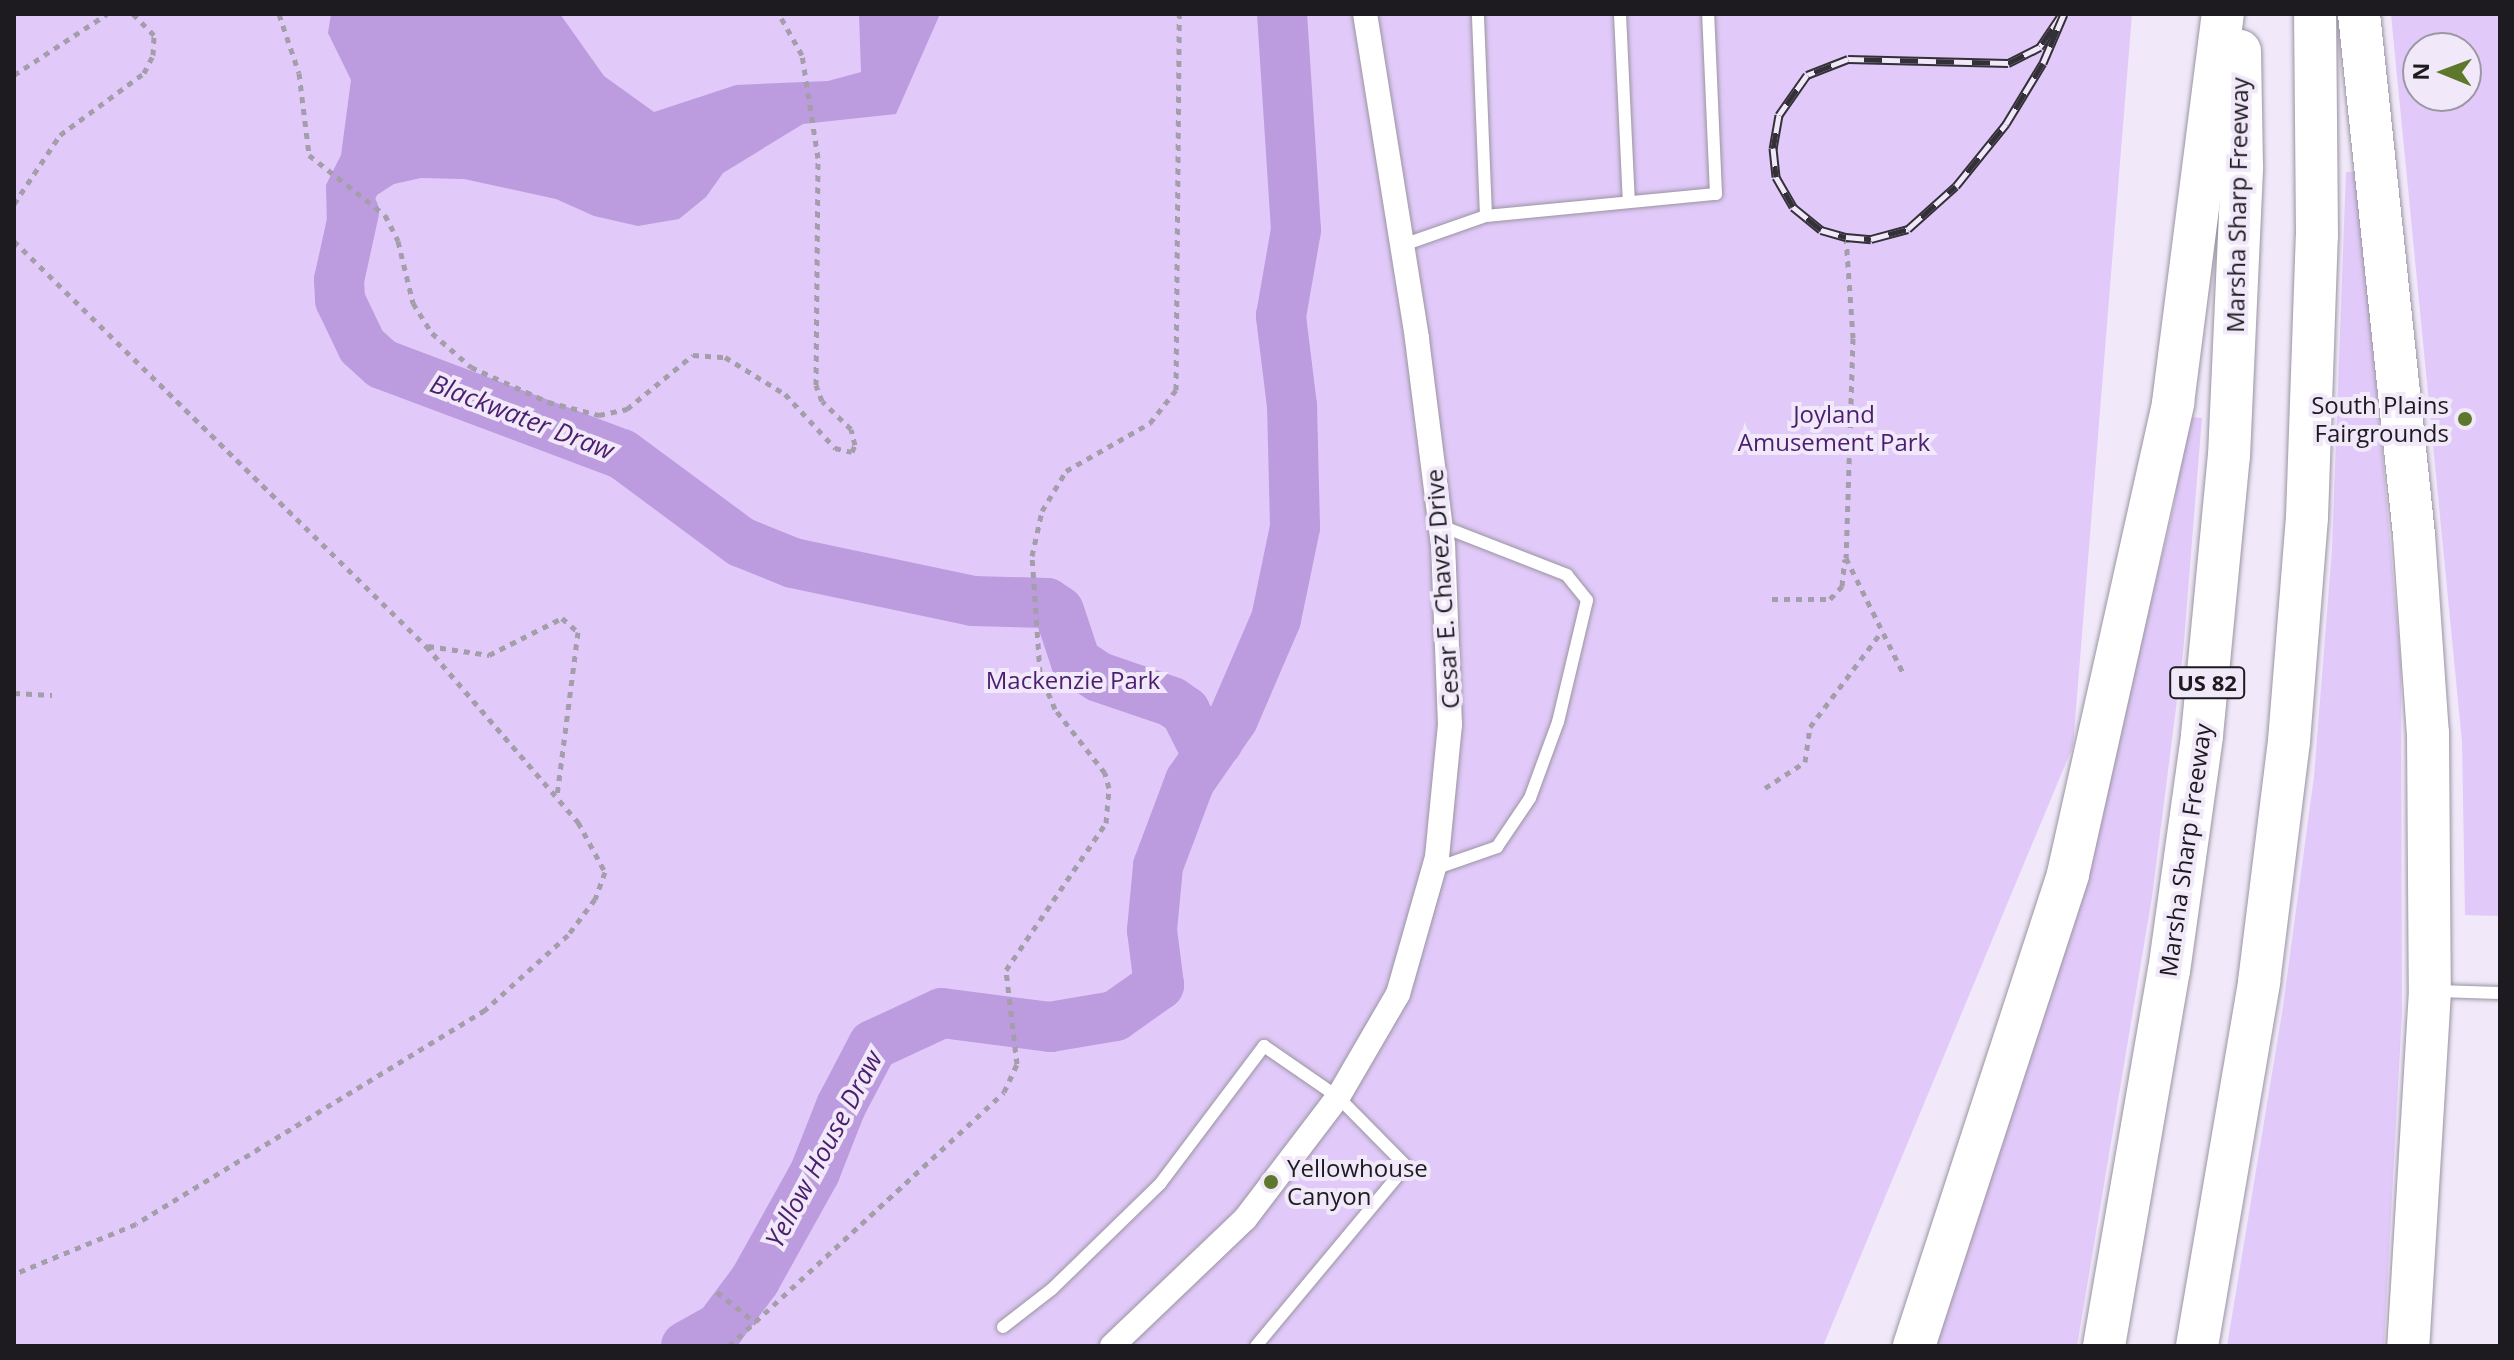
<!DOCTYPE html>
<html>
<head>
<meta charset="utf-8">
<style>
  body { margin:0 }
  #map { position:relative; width:2514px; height:1360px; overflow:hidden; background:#f1e9f9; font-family:"Open Sans",sans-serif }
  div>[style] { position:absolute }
  .green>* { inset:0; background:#e1caf9 }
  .water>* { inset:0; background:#bd9bdf }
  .river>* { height:50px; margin:-25px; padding:0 25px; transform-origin:25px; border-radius:25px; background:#bd9bdf }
  .path>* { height:5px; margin-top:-2.5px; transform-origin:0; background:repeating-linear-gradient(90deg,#a49eaa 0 6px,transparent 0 12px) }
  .roads { filter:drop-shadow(0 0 2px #9a94a2) drop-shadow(0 0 2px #9a94a2) }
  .lane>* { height:12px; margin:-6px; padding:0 6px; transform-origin:6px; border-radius:6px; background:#fff }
  .street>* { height:24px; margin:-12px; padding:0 12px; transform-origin:12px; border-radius:12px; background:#fff }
  .highway>* { height:42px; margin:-21px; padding:0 21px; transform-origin:21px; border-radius:21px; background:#fff }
  .rail>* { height:9px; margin-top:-4.5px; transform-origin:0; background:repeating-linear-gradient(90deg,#f1e9f9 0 18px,#333137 0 36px); box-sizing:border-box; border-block:2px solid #333137 }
  .dots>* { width:22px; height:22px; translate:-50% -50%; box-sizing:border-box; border:4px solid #f1e9f9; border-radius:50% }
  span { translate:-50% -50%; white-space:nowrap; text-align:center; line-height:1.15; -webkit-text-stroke:8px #f1e9f9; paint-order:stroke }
  .shield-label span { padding:2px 6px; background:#f1e9f9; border:2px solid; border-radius:6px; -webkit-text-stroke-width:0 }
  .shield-label { font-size:22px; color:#1d1b20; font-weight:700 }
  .street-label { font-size:24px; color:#1d1b20 }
  .poi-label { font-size:24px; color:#1d1b20 }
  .right { translate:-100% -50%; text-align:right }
  .left { translate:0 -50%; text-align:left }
  .park-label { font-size:24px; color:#4b1e6e }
  .water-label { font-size:26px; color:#4c1f6e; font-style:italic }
  .frame { position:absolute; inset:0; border:16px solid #1d1b20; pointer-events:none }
  .north { position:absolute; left:2402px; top:32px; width:80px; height:80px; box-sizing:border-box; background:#f1e9f9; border:2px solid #9c97a2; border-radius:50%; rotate:271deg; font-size:22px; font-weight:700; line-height:32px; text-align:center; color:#1d1b20 }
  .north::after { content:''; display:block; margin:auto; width:28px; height:36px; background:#5d782c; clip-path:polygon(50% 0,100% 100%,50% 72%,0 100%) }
</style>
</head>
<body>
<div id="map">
  <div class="green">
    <i style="clip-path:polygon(14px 14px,2132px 14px,2073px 746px,1823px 1346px,14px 1346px)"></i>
    <i style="clip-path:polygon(evenodd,2391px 14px,2500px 14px,2500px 916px,2465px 915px,2462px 742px,2391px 14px,2418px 48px,2466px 48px,2466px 96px,2418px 96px,2418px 48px)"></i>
    <i style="clip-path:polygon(2346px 172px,2358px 172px,2401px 668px,2402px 1012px,2384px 1346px,2227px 1346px,2283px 1007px,2314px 776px,2332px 550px)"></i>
    <i style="clip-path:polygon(2189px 417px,2202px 418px,2183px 653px,2152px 897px,2077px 1346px,1936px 1346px,2001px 1122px,2098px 822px,2173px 510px)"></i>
  </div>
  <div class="water">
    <i style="clip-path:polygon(331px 14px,560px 14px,604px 76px,654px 112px,736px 85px,828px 81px,861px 72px,859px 14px,940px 14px,896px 114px,803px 124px,723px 173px,706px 197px,679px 219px,638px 226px,594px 216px,556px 199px,464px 179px,421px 178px,394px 184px,377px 195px,339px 280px,328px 270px,326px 185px,341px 155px,351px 80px,328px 33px)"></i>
  </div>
  <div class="river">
    <i style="left:354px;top:212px;width:70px;rotate:102.4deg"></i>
    <i style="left:339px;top:280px;width:20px;rotate:87deg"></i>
    <i style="left:340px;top:300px;width:51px;rotate:64.4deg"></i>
    <i style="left:362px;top:346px;width:27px;rotate:42deg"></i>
    <i style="left:382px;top:364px;width:256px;rotate:20.6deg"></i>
    <i style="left:622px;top:454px;width:148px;rotate:36.5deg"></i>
    <i style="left:741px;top:542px;width:56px;rotate:22deg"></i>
    <i style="left:793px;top:563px;width:184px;rotate:11.9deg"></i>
    <i style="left:973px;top:601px;width:74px;rotate:1.5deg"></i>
    <i style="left:1047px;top:603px;width:14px;rotate:34deg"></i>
    <i style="left:1059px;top:611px;width:54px;rotate:71.6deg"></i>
    <i style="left:1076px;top:662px;width:27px;rotate:33deg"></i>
    <i style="left:1099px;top:677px;width:77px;rotate:18.9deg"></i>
    <i style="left:1172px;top:702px;width:16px;rotate:35deg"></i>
    <i style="left:1185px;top:711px;width:33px;rotate:63deg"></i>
    <i style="left:1200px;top:740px;width:18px;rotate:6deg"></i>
    <i style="left:686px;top:1346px;width:39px;rotate:-29deg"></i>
    <i style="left:720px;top:1327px;width:59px;rotate:-53.3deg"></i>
    <i style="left:755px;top:1280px;width:124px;rotate:-60.9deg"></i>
    <i style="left:815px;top:1172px;width:71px;rotate:-68.5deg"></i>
    <i style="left:841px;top:1106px;width:69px;rotate:-62.3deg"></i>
    <i style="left:873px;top:1045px;width:76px;rotate:-24.9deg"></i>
    <i style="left:942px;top:1013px;width:109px;rotate:7.4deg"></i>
    <i style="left:1050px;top:1027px;width:66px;rotate:-9.6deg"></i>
    <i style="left:1115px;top:1016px;width:54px;rotate:-35.2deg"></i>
    <i style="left:1159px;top:985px;width:55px;rotate:-97.3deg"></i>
    <i style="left:1152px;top:930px;width:64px;rotate:-84.6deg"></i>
    <i style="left:1158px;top:866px;width:91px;rotate:-69.4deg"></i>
    <i style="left:1190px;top:781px;width:75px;rotate:-55.3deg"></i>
    <i style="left:1233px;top:719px;width:109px;rotate:-66.7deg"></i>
    <i style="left:1276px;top:619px;width:94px;rotate:-78.3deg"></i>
    <i style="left:1295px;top:527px;width:121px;rotate:-91.4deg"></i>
    <i style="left:1292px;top:406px;width:91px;rotate:-97deg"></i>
    <i style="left:1281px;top:316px;width:87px;rotate:-80.1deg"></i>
    <i style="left:1296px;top:230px;width:216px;rotate:-93.7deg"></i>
  </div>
  <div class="path">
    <i style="left:279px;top:14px;width:62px;rotate:71.3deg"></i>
    <i style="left:299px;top:73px;width:83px;rotate:83deg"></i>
    <i style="left:309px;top:155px;width:97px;rotate:38.3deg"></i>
    <i style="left:385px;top:215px;width:29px;rotate:63deg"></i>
    <i style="left:398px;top:241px;width:64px;rotate:76.4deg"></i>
    <i style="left:413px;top:303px;width:36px;rotate:58deg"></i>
    <i style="left:432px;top:333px;width:52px;rotate:41.1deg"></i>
    <i style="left:471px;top:367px;width:85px;rotate:24.4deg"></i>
    <i style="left:548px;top:402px;width:53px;rotate:14.3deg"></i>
    <i style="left:599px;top:415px;width:29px;rotate:-12deg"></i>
    <i style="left:627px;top:409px;width:85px;rotate:-39.3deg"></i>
    <i style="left:693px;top:355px;width:32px;rotate:4deg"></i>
    <i style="left:725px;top:357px;width:70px;rotate:31.7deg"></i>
    <i style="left:785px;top:394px;width:74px;rotate:47.2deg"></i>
    <i style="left:835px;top:448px;width:17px;rotate:13deg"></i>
    <i style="left:852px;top:452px;width:8px;rotate:-67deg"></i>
    <i style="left:855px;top:445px;width:16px;rotate:-104deg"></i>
    <i style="left:851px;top:429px;width:40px;rotate:-136deg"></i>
    <i style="left:822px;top:401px;width:17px;rotate:-111deg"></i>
    <i style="left:816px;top:385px;width:227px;rotate:-89.5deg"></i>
    <i style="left:818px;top:158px;width:104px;rotate:-98.8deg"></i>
    <i style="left:802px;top:55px;width:47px;rotate:-119.3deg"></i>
    <i style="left:14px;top:75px;width:111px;rotate:-33.3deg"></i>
    <i style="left:14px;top:204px;width:83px;rotate:-56.3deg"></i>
    <i style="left:60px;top:135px;width:104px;rotate:-36.4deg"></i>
    <i style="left:144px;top:73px;width:20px;rotate:-63deg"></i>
    <i style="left:153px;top:55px;width:20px;rotate:-87deg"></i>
    <i style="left:154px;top:35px;width:30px;rotate:-135deg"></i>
    <i style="left:1846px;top:237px;width:101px;rotate:86deg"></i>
    <i style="left:1853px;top:338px;width:220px;rotate:91.8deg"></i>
    <i style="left:1846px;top:558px;width:128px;rotate:63.6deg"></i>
    <i style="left:14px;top:241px;width:578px;rotate:44.51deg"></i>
    <i style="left:426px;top:646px;width:233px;rotate:49.2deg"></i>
    <i style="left:578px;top:822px;width:57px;rotate:61.6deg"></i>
    <i style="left:605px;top:872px;width:29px;rotate:110deg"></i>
    <i style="left:595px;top:899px;width:45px;rotate:126.9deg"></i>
    <i style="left:568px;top:935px;width:112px;rotate:137.9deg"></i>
    <i style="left:485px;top:1010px;width:409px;rotate:148.5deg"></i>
    <i style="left:136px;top:1224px;width:132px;rotate:157.7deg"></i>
    <i style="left:1772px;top:599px;width:58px"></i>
    <i style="left:1830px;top:599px;width:18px;rotate:-47deg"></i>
    <i style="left:1842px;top:586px;width:27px;rotate:-84deg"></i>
    <i style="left:428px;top:646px;width:62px;rotate:8.4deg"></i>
    <i style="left:489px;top:655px;width:82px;rotate:-26.9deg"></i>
    <i style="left:562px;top:618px;width:21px;rotate:41deg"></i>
    <i style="left:578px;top:632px;width:164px;rotate:97.3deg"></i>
    <i style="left:14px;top:693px;width:38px;rotate:3deg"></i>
    <i style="left:1765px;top:788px;width:48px;rotate:-33deg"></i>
    <i style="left:1805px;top:762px;width:35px;rotate:-82deg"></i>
    <i style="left:1810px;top:727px;width:120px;rotate:-53.1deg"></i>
    <i style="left:717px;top:1292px;width:50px;rotate:38.5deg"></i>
    <i style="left:729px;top:1346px;width:374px;rotate:-42.7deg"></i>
    <i style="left:1004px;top:1092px;width:31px;rotate:-65deg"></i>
    <i style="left:1017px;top:1064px;width:95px;rotate:-96.7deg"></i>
    <i style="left:1006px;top:970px;width:178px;rotate:-55.8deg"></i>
    <i style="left:1106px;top:823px;width:35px;rotate:-85deg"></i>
    <i style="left:1109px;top:788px;width:16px;rotate:-105deg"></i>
    <i style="left:1105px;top:773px;width:81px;rotate:-128deg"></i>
    <i style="left:1055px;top:709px;width:39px;rotate:-113deg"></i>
    <i style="left:1040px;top:673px;width:117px;rotate:-93.9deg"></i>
    <i style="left:1032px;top:556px;width:46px;rotate:-77.5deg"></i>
    <i style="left:1042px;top:511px;width:47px;rotate:-59deg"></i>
    <i style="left:1066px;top:471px;width:97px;rotate:-29.7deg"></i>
    <i style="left:1150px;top:423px;width:42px;rotate:-51.8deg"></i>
    <i style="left:1176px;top:390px;width:376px;rotate:-89.5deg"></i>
  </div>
  <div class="roads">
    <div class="lane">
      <i style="left:1620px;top:14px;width:188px;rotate:87.3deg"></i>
      <i style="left:1486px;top:216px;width:231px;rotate:-5.5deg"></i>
      <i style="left:1716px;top:194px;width:180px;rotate:-92.5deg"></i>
      <i style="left:1403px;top:245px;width:88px;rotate:-19.3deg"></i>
      <i style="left:1486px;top:216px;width:202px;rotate:-92.3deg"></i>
      <i style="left:1434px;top:869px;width:67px;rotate:-19.2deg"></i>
      <i style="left:1497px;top:847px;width:59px;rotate:-56deg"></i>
      <i style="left:1530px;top:798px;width:81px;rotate:-69.8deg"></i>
      <i style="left:1558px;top:722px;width:125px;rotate:-76.6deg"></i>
      <i style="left:1587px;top:600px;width:32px;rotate:-129deg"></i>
      <i style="left:1567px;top:575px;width:135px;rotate:-158.7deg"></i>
      <i style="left:2437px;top:991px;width:63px;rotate:1.8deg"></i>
      <i style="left:1003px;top:1327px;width:62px;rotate:-37.8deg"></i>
      <i style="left:1052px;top:1289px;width:151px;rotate:-44.2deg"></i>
      <i style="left:1160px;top:1184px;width:173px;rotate:-53deg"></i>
      <i style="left:1264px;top:1046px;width:90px;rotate:34.6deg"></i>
      <i style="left:1338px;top:1097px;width:97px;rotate:45.4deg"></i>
      <i style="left:1406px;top:1166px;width:234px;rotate:129.8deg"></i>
    </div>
    <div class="street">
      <i style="left:1112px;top:1346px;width:184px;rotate:-43.7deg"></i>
      <i style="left:1245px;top:1219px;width:153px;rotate:-52.7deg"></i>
      <i style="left:1338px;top:1097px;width:119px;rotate:-59.8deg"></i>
      <i style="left:1398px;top:994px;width:142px;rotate:-74.1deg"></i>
      <i style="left:1437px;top:857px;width:133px;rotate:-84.4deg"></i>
      <i style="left:1450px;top:725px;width:180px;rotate:-92.2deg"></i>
      <i style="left:1443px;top:545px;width:209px;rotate:-97.2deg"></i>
      <i style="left:1417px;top:338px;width:328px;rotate:-99.1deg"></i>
    </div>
    <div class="highway">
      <i style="left:2359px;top:14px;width:524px;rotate:83.97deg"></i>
      <i style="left:2414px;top:535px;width:198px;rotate:86deg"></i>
      <i style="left:2428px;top:733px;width:258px;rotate:89.6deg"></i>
      <i style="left:2430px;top:991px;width:356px;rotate:93.5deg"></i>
      <i style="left:1914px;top:1346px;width:496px;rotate:-71.9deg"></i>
      <i style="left:2068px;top:874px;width:483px;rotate:-77.4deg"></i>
      <i style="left:2173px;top:403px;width:392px;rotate:-82.7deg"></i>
      <i style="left:2104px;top:1346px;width:381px;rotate:-80.2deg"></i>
      <i style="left:2169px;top:971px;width:238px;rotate:-82deg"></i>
      <i style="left:2202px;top:735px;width:280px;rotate:-84.5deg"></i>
      <i style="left:2229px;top:456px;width:290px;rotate:-87.4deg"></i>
      <i style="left:2242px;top:166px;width:115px;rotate:-91deg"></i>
      <i style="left:2197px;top:1346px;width:369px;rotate:-80.3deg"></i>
      <i style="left:2259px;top:982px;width:243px;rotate:-82.9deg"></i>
      <i style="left:2289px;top:741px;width:225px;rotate:-85.4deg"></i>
      <i style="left:2307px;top:517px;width:281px;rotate:-88deg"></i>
      <i style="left:2317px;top:236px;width:222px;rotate:-90.5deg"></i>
    </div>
  </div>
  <div class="rail">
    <i style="left:2062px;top:14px;width:40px;rotate:124deg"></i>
    <i style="left:2040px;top:47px;width:36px;rotate:153deg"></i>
    <i style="left:2008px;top:63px;width:160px;rotate:-178.6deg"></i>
    <i style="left:1848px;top:59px;width:44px;rotate:158.7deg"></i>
    <i style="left:1807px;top:75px;width:49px;rotate:125deg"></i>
    <i style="left:1779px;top:115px;width:34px;rotate:100deg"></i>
    <i style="left:1773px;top:148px;width:29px;rotate:84deg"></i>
    <i style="left:1776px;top:177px;width:34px;rotate:60deg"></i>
    <i style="left:1793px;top:207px;width:36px;rotate:39deg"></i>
    <i style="left:1821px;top:230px;width:26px;rotate:16deg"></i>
    <i style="left:1846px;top:237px;width:25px;rotate:5deg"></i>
    <i style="left:1871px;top:239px;width:38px;rotate:-15deg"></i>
    <i style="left:1908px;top:229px;width:64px;rotate:-41.9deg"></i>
    <i style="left:1956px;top:186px;width:80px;rotate:-51.1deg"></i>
    <i style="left:2006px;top:124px;width:71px;rotate:-58.8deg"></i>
    <i style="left:2043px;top:63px;width:53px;rotate:-66.8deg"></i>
  </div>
  <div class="dots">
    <i style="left:2465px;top:419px;background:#5d782c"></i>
    <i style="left:1271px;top:1182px;background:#5d782c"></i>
  </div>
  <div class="shield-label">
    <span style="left:2207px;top:683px">US 82</span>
  </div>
  <div class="street-label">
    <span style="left:2237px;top:205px;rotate:-89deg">Marsha Sharp Freeway</span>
    <span style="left:1442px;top:589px;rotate:-94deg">Cesar E. Chavez Drive</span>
    <span style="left:2185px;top:850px;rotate:-82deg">Marsha Sharp Freeway</span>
  </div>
  <div class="poi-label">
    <span class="right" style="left:2449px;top:419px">South Plains<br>Fairgrounds</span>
    <span class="left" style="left:1287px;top:1182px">Yellowhouse<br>Canyon</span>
  </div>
  <div class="park-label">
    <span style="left:1834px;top:428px">Joyland<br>Amusement Park</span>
    <span style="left:1073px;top:680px">Mackenzie Park</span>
  </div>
  <div class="water-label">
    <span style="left:522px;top:417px;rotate:21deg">Blackwater Draw</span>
    <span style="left:824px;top:1149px;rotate:-62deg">Yellow House Draw</span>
  </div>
  <div class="frame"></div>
  <div class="north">N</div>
</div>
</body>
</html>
